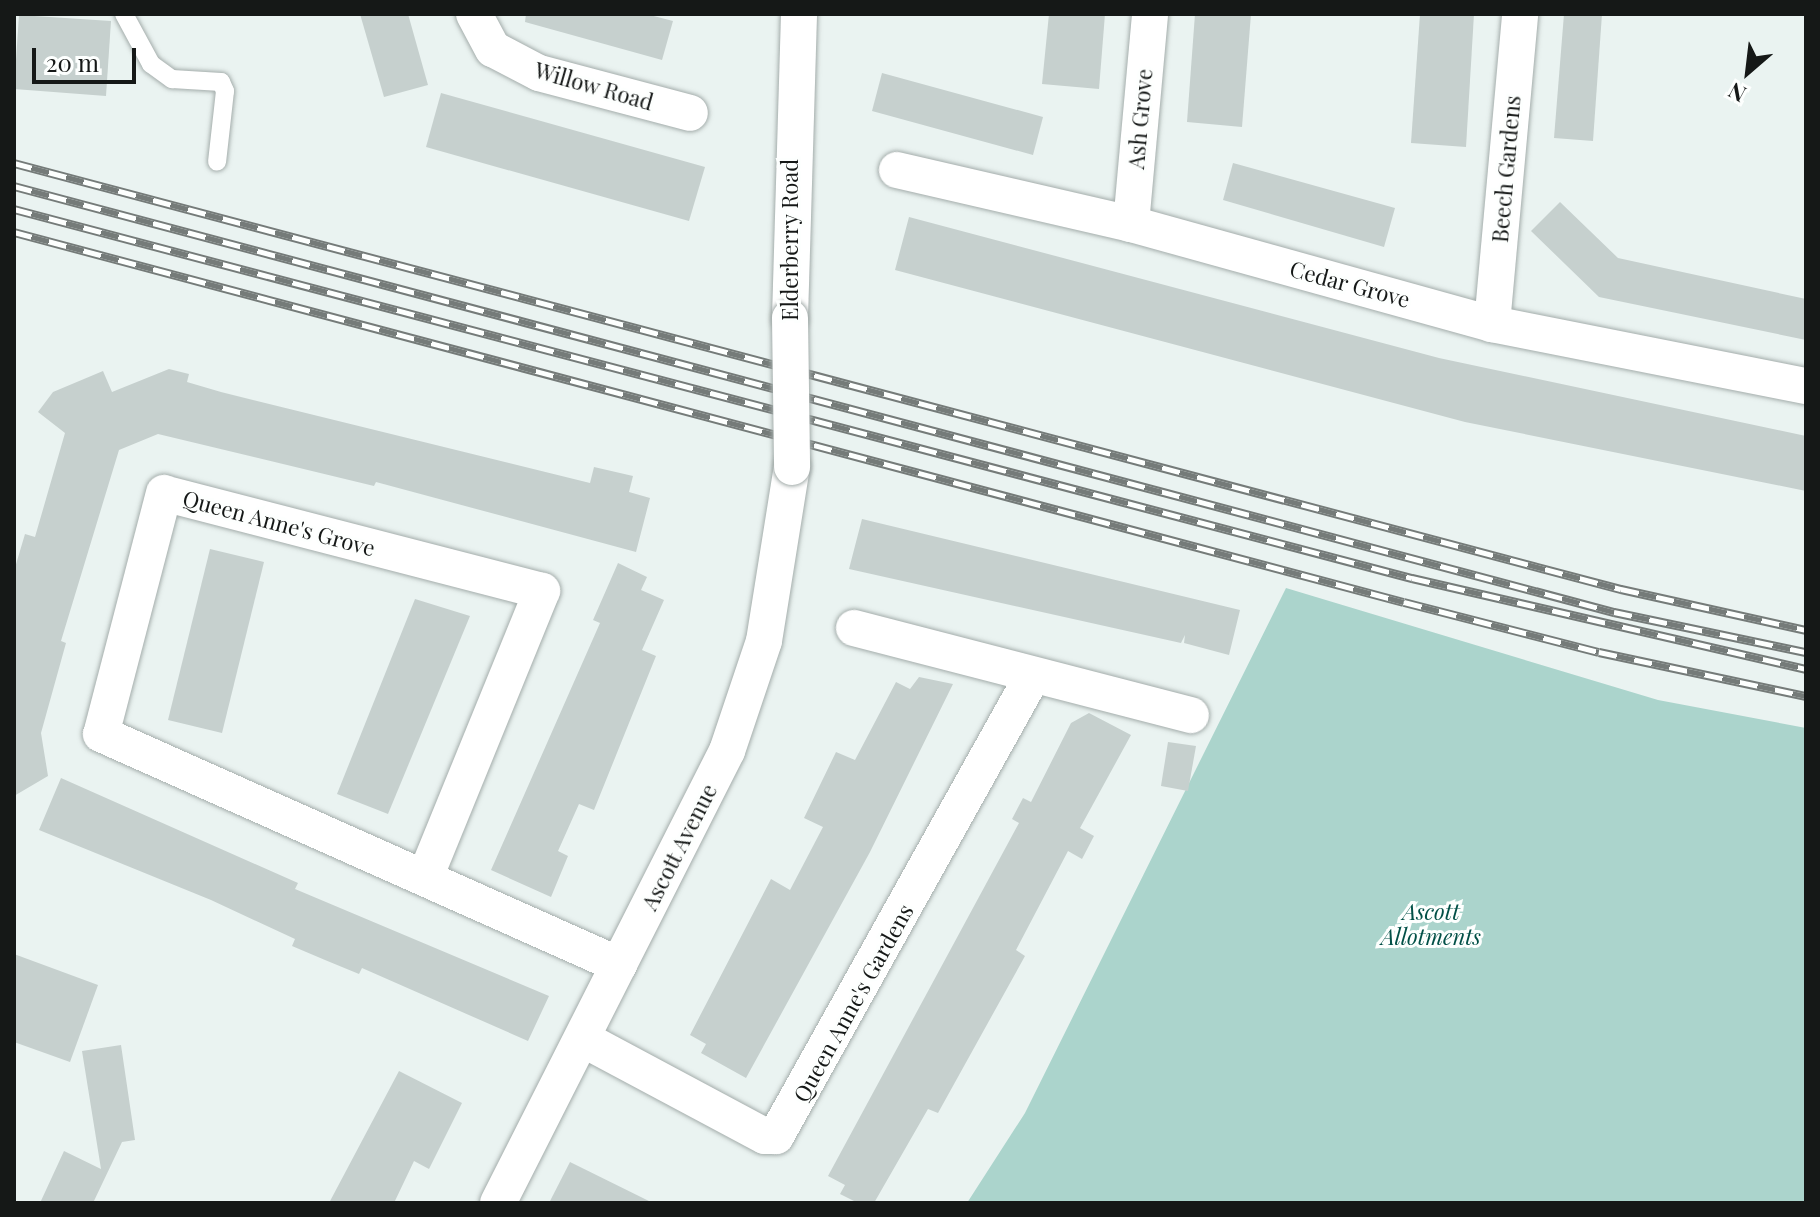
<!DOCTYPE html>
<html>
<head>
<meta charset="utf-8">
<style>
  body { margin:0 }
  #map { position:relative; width:1820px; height:1217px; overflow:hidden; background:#eaf3f1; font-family:"Playfair Display",serif }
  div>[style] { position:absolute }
  .green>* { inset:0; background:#abd4cc }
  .building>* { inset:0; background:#c6d0ce }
  .roads { filter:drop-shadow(0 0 2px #a4adab) drop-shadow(0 0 2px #a4adab) }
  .service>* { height:18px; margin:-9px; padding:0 9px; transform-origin:9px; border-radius:9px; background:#fff }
  .minor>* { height:36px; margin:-18px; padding:0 18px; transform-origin:18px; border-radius:18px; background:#fff }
  .rail>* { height:9px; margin-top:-4.5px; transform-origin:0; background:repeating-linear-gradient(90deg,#fdfffe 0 18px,#757b79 0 36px); box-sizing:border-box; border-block:2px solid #757b79 }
  .bridges { filter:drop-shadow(0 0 2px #a4adab) drop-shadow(0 0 2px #a4adab) }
  .minor-bridge>* { height:36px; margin:-18px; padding:0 18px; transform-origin:18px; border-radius:18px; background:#fff }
  span { translate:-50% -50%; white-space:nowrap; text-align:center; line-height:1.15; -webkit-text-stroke:6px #fdfffe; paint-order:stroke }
  .street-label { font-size:22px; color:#151817 }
  .park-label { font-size:22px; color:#025047; font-style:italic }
  .frame { position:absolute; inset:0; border:16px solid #151817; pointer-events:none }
  .north { position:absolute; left:1708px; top:32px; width:80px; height:80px; -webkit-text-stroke:6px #fdfffe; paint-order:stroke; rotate:208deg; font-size:22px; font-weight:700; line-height:32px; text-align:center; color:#151817 }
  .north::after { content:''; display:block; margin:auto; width:28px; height:36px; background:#151817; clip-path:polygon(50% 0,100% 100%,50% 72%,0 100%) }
  .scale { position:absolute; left:32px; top:48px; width:104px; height:36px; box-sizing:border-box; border:4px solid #151817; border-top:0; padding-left:10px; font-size:24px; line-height:28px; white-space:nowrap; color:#151817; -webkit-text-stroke:6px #fdfffe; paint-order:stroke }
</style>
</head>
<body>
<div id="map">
  <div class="green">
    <i style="clip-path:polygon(1286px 588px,1658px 700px,1806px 728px,1806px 1203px,967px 1203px,1025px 1113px)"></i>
  </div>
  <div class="building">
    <i style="clip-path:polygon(360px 14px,408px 14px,428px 85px,384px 97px)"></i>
    <i style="clip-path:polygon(526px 14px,646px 14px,673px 21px,662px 60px,525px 22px)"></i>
    <i style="clip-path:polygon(1049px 14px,1105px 14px,1099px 89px,1042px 84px)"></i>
    <i style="clip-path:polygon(1195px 14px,1251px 14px,1242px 127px,1187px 122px)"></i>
    <i style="clip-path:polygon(1420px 14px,1474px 14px,1466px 147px,1411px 143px)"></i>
    <i style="clip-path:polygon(1564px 14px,1602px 14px,1593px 141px,1554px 138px)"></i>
    <i style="clip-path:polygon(19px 15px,111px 21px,106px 96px,14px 89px)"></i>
    <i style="clip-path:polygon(882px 73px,1043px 117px,1033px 155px,872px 111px)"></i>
    <i style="clip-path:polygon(441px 93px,705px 167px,689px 221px,426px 147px)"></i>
    <i style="clip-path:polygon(1233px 163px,1395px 208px,1384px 247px,1223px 200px)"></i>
    <i style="clip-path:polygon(1560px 202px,1618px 258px,1806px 299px,1806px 340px,1599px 297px,1531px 231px)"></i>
    <i style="clip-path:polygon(909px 217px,1439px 358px,1806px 436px,1806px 491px,1465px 422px,895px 270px)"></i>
    <i style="clip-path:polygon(169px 369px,189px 374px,187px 382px,221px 392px,590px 483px,594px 467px,633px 476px,629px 492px,650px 498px,636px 552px,376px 482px,374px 486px,158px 434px,119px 450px,61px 641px,66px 643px,41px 733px,48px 776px,14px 796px,14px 571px,25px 534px,35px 537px,65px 433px,38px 412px,53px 392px,103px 371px,112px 392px)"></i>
    <i style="clip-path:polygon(862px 519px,1240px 610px,1229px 655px,1184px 643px,1185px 635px,1181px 643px,849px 569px)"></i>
    <i style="clip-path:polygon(210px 549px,264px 562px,222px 733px,168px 720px)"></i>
    <i style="clip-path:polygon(618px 563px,647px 577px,641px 590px,664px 600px,642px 650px,656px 656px,594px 810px,579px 804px,558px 851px,568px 856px,551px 897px,491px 870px,600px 623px,593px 620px)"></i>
    <i style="clip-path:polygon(415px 599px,470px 616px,388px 814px,337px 794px)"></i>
    <i style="clip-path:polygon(919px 677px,953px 684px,870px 852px,746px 1078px,701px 1053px,706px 1044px,690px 1035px,771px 879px,790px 890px,823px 827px,804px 818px,836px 752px,855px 760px,896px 682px,910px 689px)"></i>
    <i style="clip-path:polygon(1089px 713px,1131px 735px,1080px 828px,1094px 836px,1082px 859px,1068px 851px,1016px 950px,1025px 956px,938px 1113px,928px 1109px,874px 1203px,858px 1203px,840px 1194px,845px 1185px,828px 1176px,1019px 823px,1012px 819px,1023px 798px,1031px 802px,1071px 723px)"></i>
    <i style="clip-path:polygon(1168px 742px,1196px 746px,1188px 791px,1161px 786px)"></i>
    <i style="clip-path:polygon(61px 778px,298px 883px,295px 889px,549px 996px,528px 1041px,362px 968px,359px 974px,325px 960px,292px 946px,295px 939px,211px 900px,39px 830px)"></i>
    <i style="clip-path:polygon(14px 954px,98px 985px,70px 1062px,14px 1042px)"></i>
    <i style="clip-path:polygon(121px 1045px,135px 1140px,122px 1142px,93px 1203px,40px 1203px,64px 1151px,101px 1169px,82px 1051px)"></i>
    <i style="clip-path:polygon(399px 1071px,462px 1103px,429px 1169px,414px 1161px,394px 1203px,329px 1203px)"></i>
    <i style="clip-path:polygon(570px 1162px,653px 1203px,549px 1203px)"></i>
  </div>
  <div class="roads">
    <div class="service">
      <i style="left:124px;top:14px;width:57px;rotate:61.6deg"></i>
      <i style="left:151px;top:64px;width:26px;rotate:36deg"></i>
      <i style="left:172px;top:79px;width:49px;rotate:3.5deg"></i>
      <i style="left:221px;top:82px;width:10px;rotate:66deg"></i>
      <i style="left:225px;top:91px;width:71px;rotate:96.4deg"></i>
    </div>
    <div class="minor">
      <i style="left:474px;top:14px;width:40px;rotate:62deg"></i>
      <i style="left:493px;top:49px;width:52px;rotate:27.6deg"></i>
      <i style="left:539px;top:73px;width:156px;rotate:14.8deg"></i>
      <i style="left:897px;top:170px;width:240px;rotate:13deg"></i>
      <i style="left:1131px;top:224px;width:375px;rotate:15.5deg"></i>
      <i style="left:1492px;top:324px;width:320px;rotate:11.2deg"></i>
      <i style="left:1131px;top:224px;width:211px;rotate:-84.8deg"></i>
      <i style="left:790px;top:318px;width:304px;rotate:-88.3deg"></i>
      <i style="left:1492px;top:324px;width:311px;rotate:-84.8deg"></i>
      <i style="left:854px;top:628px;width:348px;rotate:14.5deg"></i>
      <i style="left:426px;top:875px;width:307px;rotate:-67.8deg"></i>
      <i style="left:542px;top:591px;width:390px;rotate:-165.5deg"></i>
      <i style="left:164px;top:493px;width:249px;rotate:104.6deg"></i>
      <i style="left:101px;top:734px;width:567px;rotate:24.03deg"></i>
      <i style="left:583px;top:1039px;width:206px;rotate:28.1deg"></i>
      <i style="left:765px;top:1136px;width:11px"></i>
      <i style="left:776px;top:1136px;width:526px;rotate:-60.85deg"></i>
      <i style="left:498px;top:1203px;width:507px;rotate:-63.13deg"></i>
      <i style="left:727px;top:751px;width:116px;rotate:-71.4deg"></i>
      <i style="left:764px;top:641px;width:176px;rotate:-80.9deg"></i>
    </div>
  </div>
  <div class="rail">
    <i style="left:14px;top:163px;width:1663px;rotate:14.85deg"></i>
    <i style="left:1621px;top:589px;width:189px;rotate:12.5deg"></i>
    <i style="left:14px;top:186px;width:1656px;rotate:14.91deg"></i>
    <i style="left:1614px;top:612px;width:196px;rotate:11.8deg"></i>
    <i style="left:14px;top:209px;width:1446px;rotate:14.79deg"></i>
    <i style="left:1412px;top:578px;width:404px;rotate:13deg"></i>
    <i style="left:14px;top:232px;width:1438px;rotate:14.91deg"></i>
    <i style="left:1404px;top:602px;width:201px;rotate:14.4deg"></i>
    <i style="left:1599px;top:652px;width:212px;rotate:12deg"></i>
  </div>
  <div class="bridges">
    <div class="minor-bridge">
      <i style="left:790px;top:318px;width:149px;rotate:89.2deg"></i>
    </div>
  </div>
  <div class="street-label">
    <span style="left:594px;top:86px;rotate:16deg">Willow Road</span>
    <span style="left:1140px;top:119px;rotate:-85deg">Ash Grove</span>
    <span style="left:1506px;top:169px;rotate:-85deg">Beech Gardens</span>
    <span style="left:790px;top:240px;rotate:-90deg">Elderberry Road</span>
    <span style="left:1350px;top:284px;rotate:15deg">Cedar Grove</span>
    <span style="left:279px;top:523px;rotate:15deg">Queen Anne's Grove</span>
    <span style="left:679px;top:847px;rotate:-63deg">Ascott Avenue</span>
    <span style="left:853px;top:1003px;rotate:-61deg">Queen Anne's Gardens</span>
  </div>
  <div class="park-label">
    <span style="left:1431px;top:924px">Ascott<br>Allotments</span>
  </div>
  <div class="frame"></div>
  <div class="north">N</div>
  <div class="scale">20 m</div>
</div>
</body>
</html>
